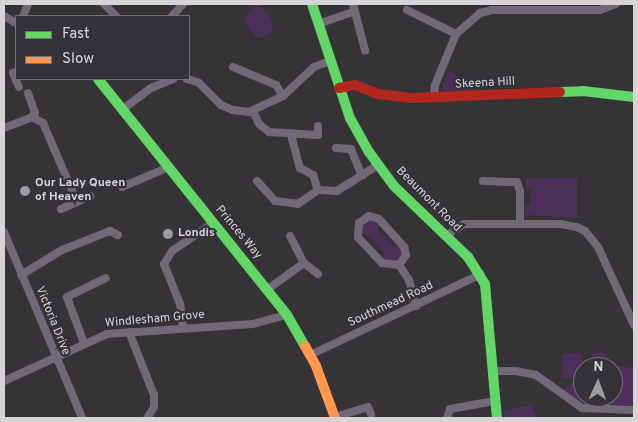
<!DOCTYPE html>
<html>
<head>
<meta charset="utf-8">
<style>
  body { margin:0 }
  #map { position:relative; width:638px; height:422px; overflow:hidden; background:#353336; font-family:Overpass,sans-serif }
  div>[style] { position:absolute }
  .green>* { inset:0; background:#4d305a }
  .round { border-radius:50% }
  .street>* { height:8px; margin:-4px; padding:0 4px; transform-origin:4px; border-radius:4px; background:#716977 }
  .fast>* { height:10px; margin:-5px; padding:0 5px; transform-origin:5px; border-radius:5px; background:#63d668 }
  .slow>* { height:10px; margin:-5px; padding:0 5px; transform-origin:5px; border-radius:5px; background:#ff974d }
  .jam>* { height:10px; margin:-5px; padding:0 5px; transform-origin:5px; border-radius:5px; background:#b3261e }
  .dots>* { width:14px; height:14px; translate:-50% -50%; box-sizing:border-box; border:2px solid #353237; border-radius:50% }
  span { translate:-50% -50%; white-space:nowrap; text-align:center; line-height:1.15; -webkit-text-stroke:4.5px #353237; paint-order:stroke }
  .street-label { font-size:12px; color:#d7d4d8 }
  .poi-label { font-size:12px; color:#d7d4d8; font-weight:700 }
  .left { translate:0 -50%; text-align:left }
  .frame { position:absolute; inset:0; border:5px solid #d7d4d8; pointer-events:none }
  .legend { position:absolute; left:15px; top:15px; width:175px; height:65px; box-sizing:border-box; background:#353237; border:1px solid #767377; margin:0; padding:6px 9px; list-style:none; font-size:15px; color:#d7d4d8 }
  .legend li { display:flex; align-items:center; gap:10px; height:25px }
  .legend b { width:25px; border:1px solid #767377 }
  .north { position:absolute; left:573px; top:357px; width:50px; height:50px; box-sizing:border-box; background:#353237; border:1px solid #767377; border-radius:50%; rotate:2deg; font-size:14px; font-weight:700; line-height:20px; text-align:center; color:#d7d4d8 }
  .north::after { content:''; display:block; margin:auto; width:18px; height:22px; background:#9e9c9f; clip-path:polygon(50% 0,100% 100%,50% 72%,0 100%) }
</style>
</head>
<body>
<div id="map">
  <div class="green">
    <i style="clip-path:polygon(257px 4px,270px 16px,273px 27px,272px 32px,262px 37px,256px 37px,243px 20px)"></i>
    <i style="clip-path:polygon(450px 71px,477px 90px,445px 92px,442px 84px)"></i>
    <i style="clip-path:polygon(526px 178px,577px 178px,577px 218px,525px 215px,525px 205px,531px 205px,531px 188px,526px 188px)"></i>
    <i style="clip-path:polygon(367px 219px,379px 224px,377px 230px,396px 248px,401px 244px,403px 254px,397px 261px,383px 259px,385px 252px,365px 233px,359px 234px,360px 225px)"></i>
    <i class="round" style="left:590px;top:351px;width:18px;height:18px"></i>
    <i style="clip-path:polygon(562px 353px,582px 353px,582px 379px,562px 378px)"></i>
    <i style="clip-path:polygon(615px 366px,634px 368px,634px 405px,591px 404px,574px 399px,562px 389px,573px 382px,583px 382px,583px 397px,613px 397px)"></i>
    <i style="clip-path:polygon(531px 405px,537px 418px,505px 418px,503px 411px)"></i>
  </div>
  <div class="street">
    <i style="left:104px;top:4px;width:17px;rotate:45deg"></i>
    <i style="left:353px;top:4px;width:48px;rotate:75.4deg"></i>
    <i style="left:407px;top:10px;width:55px;rotate:26.1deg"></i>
    <i style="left:4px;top:16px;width:14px;rotate:30deg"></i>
    <i style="left:23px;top:16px;width:13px;rotate:-67deg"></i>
    <i style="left:172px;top:16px;width:16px;rotate:-47deg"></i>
    <i style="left:318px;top:24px;width:39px;rotate:-19deg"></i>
    <i style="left:233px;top:67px;width:47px;rotate:22.7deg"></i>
    <i style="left:276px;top:85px;width:13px;rotate:58deg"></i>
    <i style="left:16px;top:72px;width:3px;rotate:162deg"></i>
    <i style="left:13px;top:73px;width:15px;rotate:67deg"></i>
    <i style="left:187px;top:79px;width:13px;rotate:18deg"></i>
    <i style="left:199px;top:83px;width:31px;rotate:45deg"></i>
    <i style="left:221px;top:105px;width:13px;rotate:23deg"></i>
    <i style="left:233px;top:110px;width:16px;rotate:7deg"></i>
    <i style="left:249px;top:112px;width:38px;rotate:-25deg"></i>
    <i style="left:283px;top:96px;width:42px;rotate:-43.1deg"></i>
    <i style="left:314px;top:67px;width:17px;rotate:-21deg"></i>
    <i style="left:28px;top:93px;width:21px;rotate:71deg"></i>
    <i style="left:35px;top:113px;width:5px;rotate:127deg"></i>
    <i style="left:434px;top:98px;width:13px;rotate:-86deg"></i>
    <i style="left:435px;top:85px;width:55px;rotate:-67.6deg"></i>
    <i style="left:456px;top:34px;width:32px;rotate:-41deg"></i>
    <i style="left:480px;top:13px;width:12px;rotate:-14deg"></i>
    <i style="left:492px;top:10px;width:108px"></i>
    <i style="left:600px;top:10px;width:17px;rotate:-21deg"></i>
    <i style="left:123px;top:109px;width:35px;rotate:-37deg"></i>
    <i style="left:151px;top:88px;width:24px;rotate:-22deg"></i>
    <i style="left:253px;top:111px;width:14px;rotate:65deg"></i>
    <i style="left:259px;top:124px;width:13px;rotate:39deg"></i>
    <i style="left:269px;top:132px;width:49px;rotate:3.5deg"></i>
    <i style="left:318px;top:135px;width:9px;rotate:-90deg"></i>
    <i style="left:4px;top:128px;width:30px;rotate:-21deg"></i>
    <i style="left:32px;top:117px;width:13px;rotate:29deg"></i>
    <i style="left:43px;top:123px;width:86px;rotate:66.7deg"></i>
    <i style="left:291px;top:135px;width:34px;rotate:75deg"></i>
    <i style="left:300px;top:168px;width:15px;rotate:28deg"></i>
    <i style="left:313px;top:175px;width:16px;rotate:72deg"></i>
    <i style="left:336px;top:148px;width:15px;rotate:4deg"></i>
    <i style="left:351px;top:149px;width:29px;rotate:68deg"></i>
    <i style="left:257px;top:181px;width:27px;rotate:48deg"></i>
    <i style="left:275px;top:201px;width:23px;rotate:7deg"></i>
    <i style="left:298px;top:204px;width:24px;rotate:-35deg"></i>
    <i style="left:318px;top:190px;width:19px;rotate:3deg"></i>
    <i style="left:337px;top:191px;width:49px;rotate:-32.4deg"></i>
    <i style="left:483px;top:181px;width:34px;rotate:2deg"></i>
    <i style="left:517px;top:182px;width:9px;rotate:72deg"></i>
    <i style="left:520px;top:191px;width:33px;rotate:90deg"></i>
    <i style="left:122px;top:187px;width:51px;rotate:-23.1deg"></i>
    <i style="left:61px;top:209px;width:32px;rotate:-24deg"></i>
    <i style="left:369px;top:216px;width:10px;rotate:17deg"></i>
    <i style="left:379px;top:219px;width:38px;rotate:48deg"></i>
    <i style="left:404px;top:247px;width:8px;rotate:76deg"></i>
    <i style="left:406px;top:255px;width:12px;rotate:125deg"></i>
    <i style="left:399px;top:265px;width:17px;rotate:-173deg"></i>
    <i style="left:382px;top:263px;width:35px;rotate:-133deg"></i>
    <i style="left:358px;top:237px;width:14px;rotate:-86deg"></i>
    <i style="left:359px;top:223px;width:12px;rotate:-35deg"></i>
    <i style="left:4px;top:232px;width:202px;rotate:67.2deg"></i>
    <i style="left:447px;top:235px;width:20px;rotate:-33deg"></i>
    <i style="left:464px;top:224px;width:97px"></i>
    <i style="left:561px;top:224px;width:16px;rotate:11deg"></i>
    <i style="left:577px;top:227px;width:9px;rotate:27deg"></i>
    <i style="left:585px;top:231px;width:21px;rotate:51deg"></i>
    <i style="left:598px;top:247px;width:86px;rotate:65.2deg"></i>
    <i style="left:290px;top:236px;width:30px;rotate:63deg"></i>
    <i style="left:399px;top:265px;width:18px;rotate:56deg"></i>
    <i style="left:409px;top:280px;width:27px;rotate:75deg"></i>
    <i style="left:21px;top:275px;width:48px;rotate:-31.4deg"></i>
    <i style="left:62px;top:250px;width:52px;rotate:-21.6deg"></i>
    <i style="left:110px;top:231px;width:9px;rotate:27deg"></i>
    <i style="left:268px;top:289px;width:44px;rotate:-35.8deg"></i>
    <i style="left:304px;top:263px;width:18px;rotate:38deg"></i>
    <i style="left:183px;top:328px;width:24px;rotate:-97deg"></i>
    <i style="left:180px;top:304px;width:43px;rotate:-111.8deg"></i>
    <i style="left:164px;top:264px;width:15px;rotate:-58deg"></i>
    <i style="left:172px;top:251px;width:50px;rotate:-34.3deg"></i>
    <i style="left:129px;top:332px;width:68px;rotate:68.4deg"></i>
    <i style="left:154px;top:395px;width:12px;rotate:90deg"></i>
    <i style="left:154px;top:407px;width:13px;rotate:122deg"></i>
    <i style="left:84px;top:343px;width:49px;rotate:-110.3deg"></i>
    <i style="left:67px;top:297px;width:43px;rotate:-26deg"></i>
    <i style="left:310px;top:355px;width:189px;rotate:-25.3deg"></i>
    <i style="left:492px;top:371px;width:24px"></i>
    <i style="left:516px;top:371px;width:20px;rotate:11deg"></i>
    <i style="left:536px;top:375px;width:57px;rotate:35.7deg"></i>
    <i style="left:582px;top:408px;width:52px;rotate:2.2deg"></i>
    <i style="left:4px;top:381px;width:113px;rotate:-24.5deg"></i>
    <i style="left:107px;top:334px;width:146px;rotate:-3.9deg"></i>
    <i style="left:253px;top:324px;width:35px;rotate:-15deg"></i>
    <i style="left:335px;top:417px;width:34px;rotate:-17deg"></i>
    <i style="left:368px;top:407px;width:8px;rotate:67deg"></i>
    <i style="left:447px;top:418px;width:9px;rotate:-72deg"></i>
    <i style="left:450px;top:409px;width:45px;rotate:-10.3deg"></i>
  </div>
  <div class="fast">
    <i style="left:312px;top:4px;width:120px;rotate:71.6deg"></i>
    <i style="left:350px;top:118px;width:39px;rotate:61deg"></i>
    <i style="left:369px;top:152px;width:42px;rotate:53.7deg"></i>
    <i style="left:394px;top:186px;width:103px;rotate:43.8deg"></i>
    <i style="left:468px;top:257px;width:32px;rotate:58deg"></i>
    <i style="left:485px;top:284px;width:135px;rotate:84.9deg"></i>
    <i style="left:98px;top:79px;width:302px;rotate:51.3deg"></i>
    <i style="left:287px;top:315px;width:36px;rotate:60deg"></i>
    <i style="left:560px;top:92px;width:23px;rotate:-2deg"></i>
    <i style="left:583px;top:91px;width:51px;rotate:6.7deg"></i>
  </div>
  <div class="slow">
    <i style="left:305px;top:346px;width:23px;rotate:61deg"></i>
    <i style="left:316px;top:366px;width:55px;rotate:69.9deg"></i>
  </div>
  <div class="jam">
    <i style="left:339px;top:88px;width:16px;rotate:-11deg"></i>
    <i style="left:355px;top:85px;width:25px;rotate:21deg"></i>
    <i style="left:378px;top:94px;width:34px;rotate:7deg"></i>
    <i style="left:412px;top:98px;width:148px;rotate:-2.3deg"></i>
  </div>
  <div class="dots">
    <i style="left:25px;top:191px;background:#9e9c9f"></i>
    <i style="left:168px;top:234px;background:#9e9c9f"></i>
  </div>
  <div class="street-label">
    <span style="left:485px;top:84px;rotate:-3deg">Skeena Hill</span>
    <span style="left:428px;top:200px;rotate:45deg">Beaumont Road</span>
    <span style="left:238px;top:233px;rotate:50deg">Princes Way</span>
    <span style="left:391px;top:305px;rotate:-25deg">Southmead Road</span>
    <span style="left:155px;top:320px;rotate:-5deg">Windlesham Grove</span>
    <span style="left:52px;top:321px;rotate:68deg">Victoria Drive</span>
  </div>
  <div class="poi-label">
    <span class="left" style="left:35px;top:191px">Our Lady Queen<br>of Heaven</span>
    <span class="left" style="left:178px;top:234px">Londis</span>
  </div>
  <div class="frame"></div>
  <ul class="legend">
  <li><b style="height:6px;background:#63d668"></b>Fast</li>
  <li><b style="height:6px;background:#ff974d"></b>Slow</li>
  </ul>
  <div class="north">N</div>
</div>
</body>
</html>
